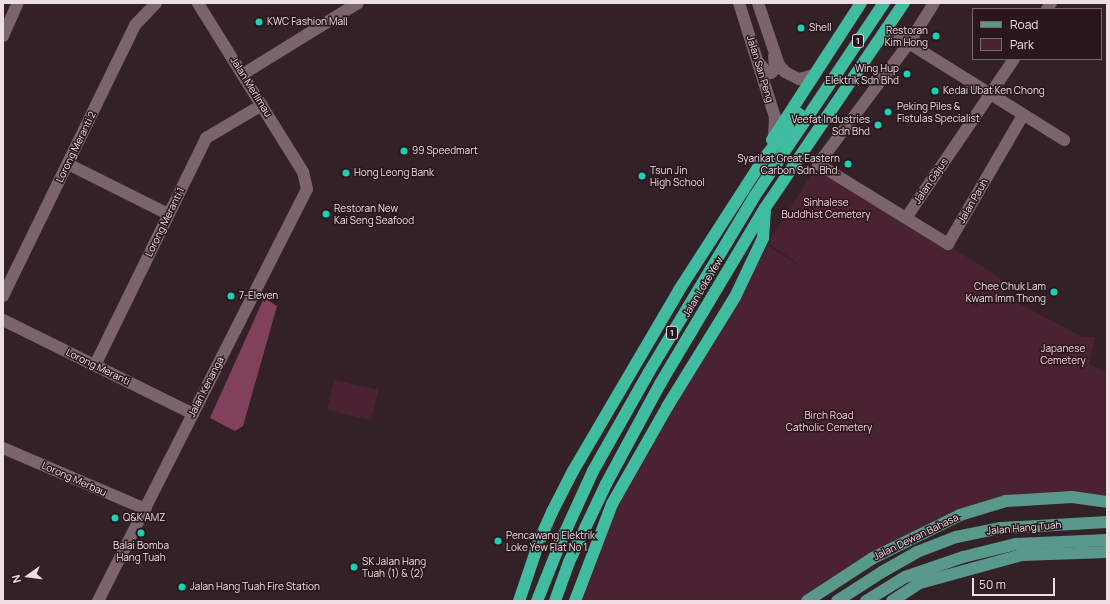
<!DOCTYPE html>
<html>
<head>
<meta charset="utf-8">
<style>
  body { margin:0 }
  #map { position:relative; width:1110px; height:604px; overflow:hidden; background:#342027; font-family:Manrope,sans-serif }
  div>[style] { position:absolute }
  .green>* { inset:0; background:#4b2232 }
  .forest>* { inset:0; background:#81415a }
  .minor>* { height:12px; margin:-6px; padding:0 6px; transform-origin:6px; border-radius:6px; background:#7b646b }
  .major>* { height:12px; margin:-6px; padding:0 6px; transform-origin:6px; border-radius:6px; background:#58998b }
  .highway>* { height:12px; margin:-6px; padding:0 6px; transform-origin:6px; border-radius:6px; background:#40bca1 }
  .dots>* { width:11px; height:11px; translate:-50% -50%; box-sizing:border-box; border:2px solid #2a171e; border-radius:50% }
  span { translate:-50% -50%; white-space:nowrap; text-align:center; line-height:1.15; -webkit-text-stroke:3px #2a171e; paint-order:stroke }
  .shield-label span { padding:1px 3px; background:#2a171e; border:1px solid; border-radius:3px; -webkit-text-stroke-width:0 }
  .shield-label { font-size:9px; color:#ecdee2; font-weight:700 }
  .poi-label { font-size:10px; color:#ecdee2 }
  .left { translate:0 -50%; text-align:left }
  .right { translate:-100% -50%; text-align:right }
  .street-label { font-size:10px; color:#ecdee2 }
  .park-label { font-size:10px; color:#fad1df }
  .frame { position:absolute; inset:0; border:4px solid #ecdee2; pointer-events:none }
  .legend { position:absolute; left:972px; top:8px; width:130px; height:52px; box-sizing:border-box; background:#2a171e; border:1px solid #78676c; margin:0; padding:5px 7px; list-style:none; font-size:12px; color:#ecdee2 }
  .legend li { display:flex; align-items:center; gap:8px; height:20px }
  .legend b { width:20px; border:1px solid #78676c }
  .north { position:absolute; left:8px; top:556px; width:40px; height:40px; -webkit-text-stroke:3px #2a171e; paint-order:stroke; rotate:256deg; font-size:11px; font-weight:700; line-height:16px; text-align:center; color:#ecdee2 }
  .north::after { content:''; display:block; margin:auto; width:14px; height:18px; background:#ecdee2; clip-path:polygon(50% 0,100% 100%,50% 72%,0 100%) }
  .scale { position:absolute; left:972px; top:578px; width:83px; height:18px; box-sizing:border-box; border:2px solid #ecdee2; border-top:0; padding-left:5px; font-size:12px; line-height:14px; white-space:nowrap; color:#ecdee2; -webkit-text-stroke:3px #2a171e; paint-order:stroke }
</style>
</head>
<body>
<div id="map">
  <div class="green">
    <i style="clip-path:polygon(818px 164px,991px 272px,1000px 279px,1003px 303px,1004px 296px,1083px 337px,1095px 337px,1089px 364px,1107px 373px,1107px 501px,1006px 501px,941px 523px,808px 601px,578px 601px,607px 526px,649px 450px,686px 375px,768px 246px,808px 271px,768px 243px)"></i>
    <i style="clip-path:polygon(334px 380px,378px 390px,371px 420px,327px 410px)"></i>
  </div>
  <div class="forest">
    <i style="clip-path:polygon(264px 298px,277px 306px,243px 426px,235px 431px,210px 418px)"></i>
  </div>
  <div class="minor">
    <i style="left:739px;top:3px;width:120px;rotate:72.5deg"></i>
    <i style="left:775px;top:117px;width:19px;rotate:93deg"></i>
    <i style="left:758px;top:3px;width:65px;rotate:71.3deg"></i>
    <i style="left:779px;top:65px;width:9px;rotate:49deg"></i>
    <i style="left:785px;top:72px;width:16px;rotate:27deg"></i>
    <i style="left:799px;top:79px;width:16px;rotate:-15deg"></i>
    <i style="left:934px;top:3px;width:47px;rotate:122deg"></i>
    <i style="left:909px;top:43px;width:151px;rotate:126.9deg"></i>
    <i style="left:818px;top:164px;width:153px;rotate:31.6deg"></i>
    <i style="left:948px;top:244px;width:149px;rotate:-59.8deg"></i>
    <i style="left:1047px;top:9px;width:7px;rotate:-56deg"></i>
    <i style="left:886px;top:29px;width:210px;rotate:31.9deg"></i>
    <i style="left:3px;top:36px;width:36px;rotate:-66deg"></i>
    <i style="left:758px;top:62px;width:13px;rotate:48deg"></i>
    <i style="left:767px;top:72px;width:4px;rotate:14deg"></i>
    <i style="left:771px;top:73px;width:6px;rotate:-45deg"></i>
    <i style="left:775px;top:69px;width:13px;rotate:-94deg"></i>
    <i style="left:243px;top:74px;width:135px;rotate:-31.7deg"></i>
    <i style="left:68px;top:164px;width:112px;rotate:26.6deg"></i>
    <i style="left:906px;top:218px;width:192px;rotate:-55.8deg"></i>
    <i style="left:3px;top:296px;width:301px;rotate:-64deg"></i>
    <i style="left:135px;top:25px;width:30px;rotate:-46deg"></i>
    <i style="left:3px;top:320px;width:212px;rotate:26.3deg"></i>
    <i style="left:95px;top:365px;width:253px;rotate:-63.9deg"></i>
    <i style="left:206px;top:138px;width:65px;rotate:-30.5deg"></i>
    <i style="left:3px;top:448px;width:155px;rotate:23.2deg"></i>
    <i style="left:98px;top:601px;width:462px;rotate:-63.1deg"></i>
    <i style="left:307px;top:189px;width:17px;rotate:-103deg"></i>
    <i style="left:303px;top:172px;width:199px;rotate:-121.9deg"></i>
  </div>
  <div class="major">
    <i style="left:807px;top:601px;width:79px;rotate:-33.1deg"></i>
    <i style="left:873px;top:558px;width:97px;rotate:-26.3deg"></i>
    <i style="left:960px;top:515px;width:48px;rotate:-16.9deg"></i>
    <i style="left:1006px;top:501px;width:66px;rotate:-3.5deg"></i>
    <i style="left:1072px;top:497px;width:35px;rotate:8deg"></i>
    <i style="left:837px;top:601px;width:54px;rotate:-32.8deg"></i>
    <i style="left:882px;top:572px;width:40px;rotate:-29.7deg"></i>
    <i style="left:917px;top:552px;width:42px;rotate:-21deg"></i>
    <i style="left:956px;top:537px;width:46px;rotate:-11.3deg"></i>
    <i style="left:1001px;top:528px;width:106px;rotate:-3.2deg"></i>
    <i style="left:866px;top:601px;width:46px;rotate:-31.6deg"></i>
    <i style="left:905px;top:577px;width:61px;rotate:-19deg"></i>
    <i style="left:963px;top:557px;width:55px;rotate:-13.8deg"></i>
    <i style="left:1016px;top:544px;width:91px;rotate:-2.5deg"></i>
    <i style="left:892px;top:601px;width:33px;rotate:-33deg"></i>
    <i style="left:920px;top:583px;width:106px;rotate:-15.4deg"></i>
    <i style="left:1022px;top:555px;width:85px;rotate:-2deg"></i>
  </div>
  <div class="highway">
    <i style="left:772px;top:140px;width:163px;rotate:-57deg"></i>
    <i style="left:519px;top:601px;width:65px;rotate:-71.3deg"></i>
    <i style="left:540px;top:539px;width:30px;rotate:-66deg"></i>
    <i style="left:552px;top:512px;width:46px;rotate:-62.9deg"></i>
    <i style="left:573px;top:471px;width:210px;rotate:-59.6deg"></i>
    <i style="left:679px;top:290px;width:153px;rotate:-57.2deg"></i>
    <i style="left:762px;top:161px;width:60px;rotate:-51.8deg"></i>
    <i style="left:537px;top:601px;width:65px;rotate:-68.2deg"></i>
    <i style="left:561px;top:541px;width:77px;rotate:-65.4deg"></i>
    <i style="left:593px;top:471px;width:114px;rotate:-60.5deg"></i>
    <i style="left:649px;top:372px;width:204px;rotate:-59deg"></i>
    <i style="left:754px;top:197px;width:234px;rotate:-56.2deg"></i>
    <i style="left:555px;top:601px;width:41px;rotate:-70.3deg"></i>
    <i style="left:569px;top:562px;width:86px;rotate:-64.6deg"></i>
    <i style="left:606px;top:484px;width:114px;rotate:-61.6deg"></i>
    <i style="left:660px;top:384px;width:205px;rotate:-59.2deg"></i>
    <i style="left:765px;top:208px;width:248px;rotate:-55.9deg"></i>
    <i style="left:575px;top:601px;width:104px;rotate:-69.1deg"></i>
    <i style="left:612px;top:504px;width:112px;rotate:-60.4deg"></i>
    <i style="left:667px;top:407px;width:129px;rotate:-58.3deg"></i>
    <i style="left:735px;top:297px;width:65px;rotate:-64.6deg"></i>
    <i style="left:763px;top:238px;width:27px;rotate:-86deg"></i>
  </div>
  <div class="dots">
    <i style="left:259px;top:22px;background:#13d5b3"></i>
    <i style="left:801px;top:28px;background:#13d5b3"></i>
    <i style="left:936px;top:36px;background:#13d5b3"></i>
    <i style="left:907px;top:74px;background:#13d5b3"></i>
    <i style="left:935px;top:91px;background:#13d5b3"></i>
    <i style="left:888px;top:112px;background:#13d5b3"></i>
    <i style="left:878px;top:125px;background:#13d5b3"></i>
    <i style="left:404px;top:151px;background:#13d5b3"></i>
    <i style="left:848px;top:164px;background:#13d5b3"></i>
    <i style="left:346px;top:173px;background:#13d5b3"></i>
    <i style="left:642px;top:176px;background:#13d5b3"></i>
    <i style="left:326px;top:214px;background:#13d5b3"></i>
    <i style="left:1054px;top:292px;background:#13d5b3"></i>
    <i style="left:231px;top:296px;background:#13d5b3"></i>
    <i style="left:115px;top:518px;background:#13d5b3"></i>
    <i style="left:141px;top:533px;background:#13d5b3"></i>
    <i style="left:498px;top:541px;background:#13d5b3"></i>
    <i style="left:354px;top:567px;background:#13d5b3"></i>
    <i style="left:182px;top:587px;background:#13d5b3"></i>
  </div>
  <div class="shield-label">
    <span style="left:858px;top:41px">1</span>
    <span style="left:672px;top:333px">1</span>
  </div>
  <div class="poi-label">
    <span class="left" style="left:267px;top:22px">KWC Fashion Mall</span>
    <span class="left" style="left:809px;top:28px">Shell</span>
    <span class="right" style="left:928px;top:36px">Restoran<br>Kim Hong</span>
    <span class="right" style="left:899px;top:74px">Wing Hup<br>Elektrik Sdn Bhd</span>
    <span class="left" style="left:943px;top:91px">Kedai Ubat Ken Chong</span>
    <span class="left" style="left:897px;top:112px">Peking Piles &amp;<br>Fistulas Specialist</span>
    <span class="right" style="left:870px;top:125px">Veefat Industries<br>Sdn Bhd</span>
    <span class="left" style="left:412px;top:151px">99 Speedmart</span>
    <span class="right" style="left:840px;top:164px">Syarikat Great Eastern<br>Carbon Sdn. Bhd.</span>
    <span class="left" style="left:650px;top:176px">Tsun Jin<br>High School</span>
    <span class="left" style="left:354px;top:173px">Hong Leong Bank</span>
    <span class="left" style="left:334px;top:214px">Restoran New<br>Kai Seng Seafood</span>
    <span class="right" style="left:1046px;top:292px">Chee Chuk Lam<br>Kwam Imm Thong</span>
    <span class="left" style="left:239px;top:296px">7-Eleven</span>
    <span class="left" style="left:123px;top:518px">Q&amp;K AMZ</span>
    <span class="left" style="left:506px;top:541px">Pencawang Elektrik<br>Loke Yew Flat No 1</span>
    <span style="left:141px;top:551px">Balai Bomba<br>Hang Tuah</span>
    <span class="left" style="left:362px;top:567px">SK Jalan Hang<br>Tuah (1) &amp; (2)</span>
    <span class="left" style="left:190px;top:587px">Jalan Hang Tuah Fire Station</span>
  </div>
  <div class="street-label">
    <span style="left:760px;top:69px;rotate:73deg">Jalan San Peng</span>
    <span style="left:251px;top:87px;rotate:58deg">Jalan Merlimau</span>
    <span style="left:76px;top:147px;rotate:-64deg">Lorong Meranti 2</span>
    <span style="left:931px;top:181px;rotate:-56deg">Jalan Gajus</span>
    <span style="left:973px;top:201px;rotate:-60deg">Jalan Pauh</span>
    <span style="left:165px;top:222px;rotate:-64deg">Lorong Meranti 1</span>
    <span style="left:703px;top:287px;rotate:-59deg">Jalan Loke Yew</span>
    <span style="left:98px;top:367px;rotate:26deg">Lorong Meranti</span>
    <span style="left:206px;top:387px;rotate:-63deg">Jalan Kenanga</span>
    <span style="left:74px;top:479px;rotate:24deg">Lorong Merbau</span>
    <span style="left:1024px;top:528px;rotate:-5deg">Jalan Hang Tuah</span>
    <span style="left:916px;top:537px;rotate:-26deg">Jalan Dewan Bahasa</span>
  </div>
  <div class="park-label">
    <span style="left:826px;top:208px">Sinhalese<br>Buddhist Cemetery</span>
    <span style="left:1063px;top:354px">Japanese<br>Cemetery</span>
    <span style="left:829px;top:421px">Birch Road<br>Catholic Cemetery</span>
  </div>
  <div class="frame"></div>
  <ul class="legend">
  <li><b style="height:5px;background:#58998b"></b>Road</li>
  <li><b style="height:11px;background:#4b2232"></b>Park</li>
  </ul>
  <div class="north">N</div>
  <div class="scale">50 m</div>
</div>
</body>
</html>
